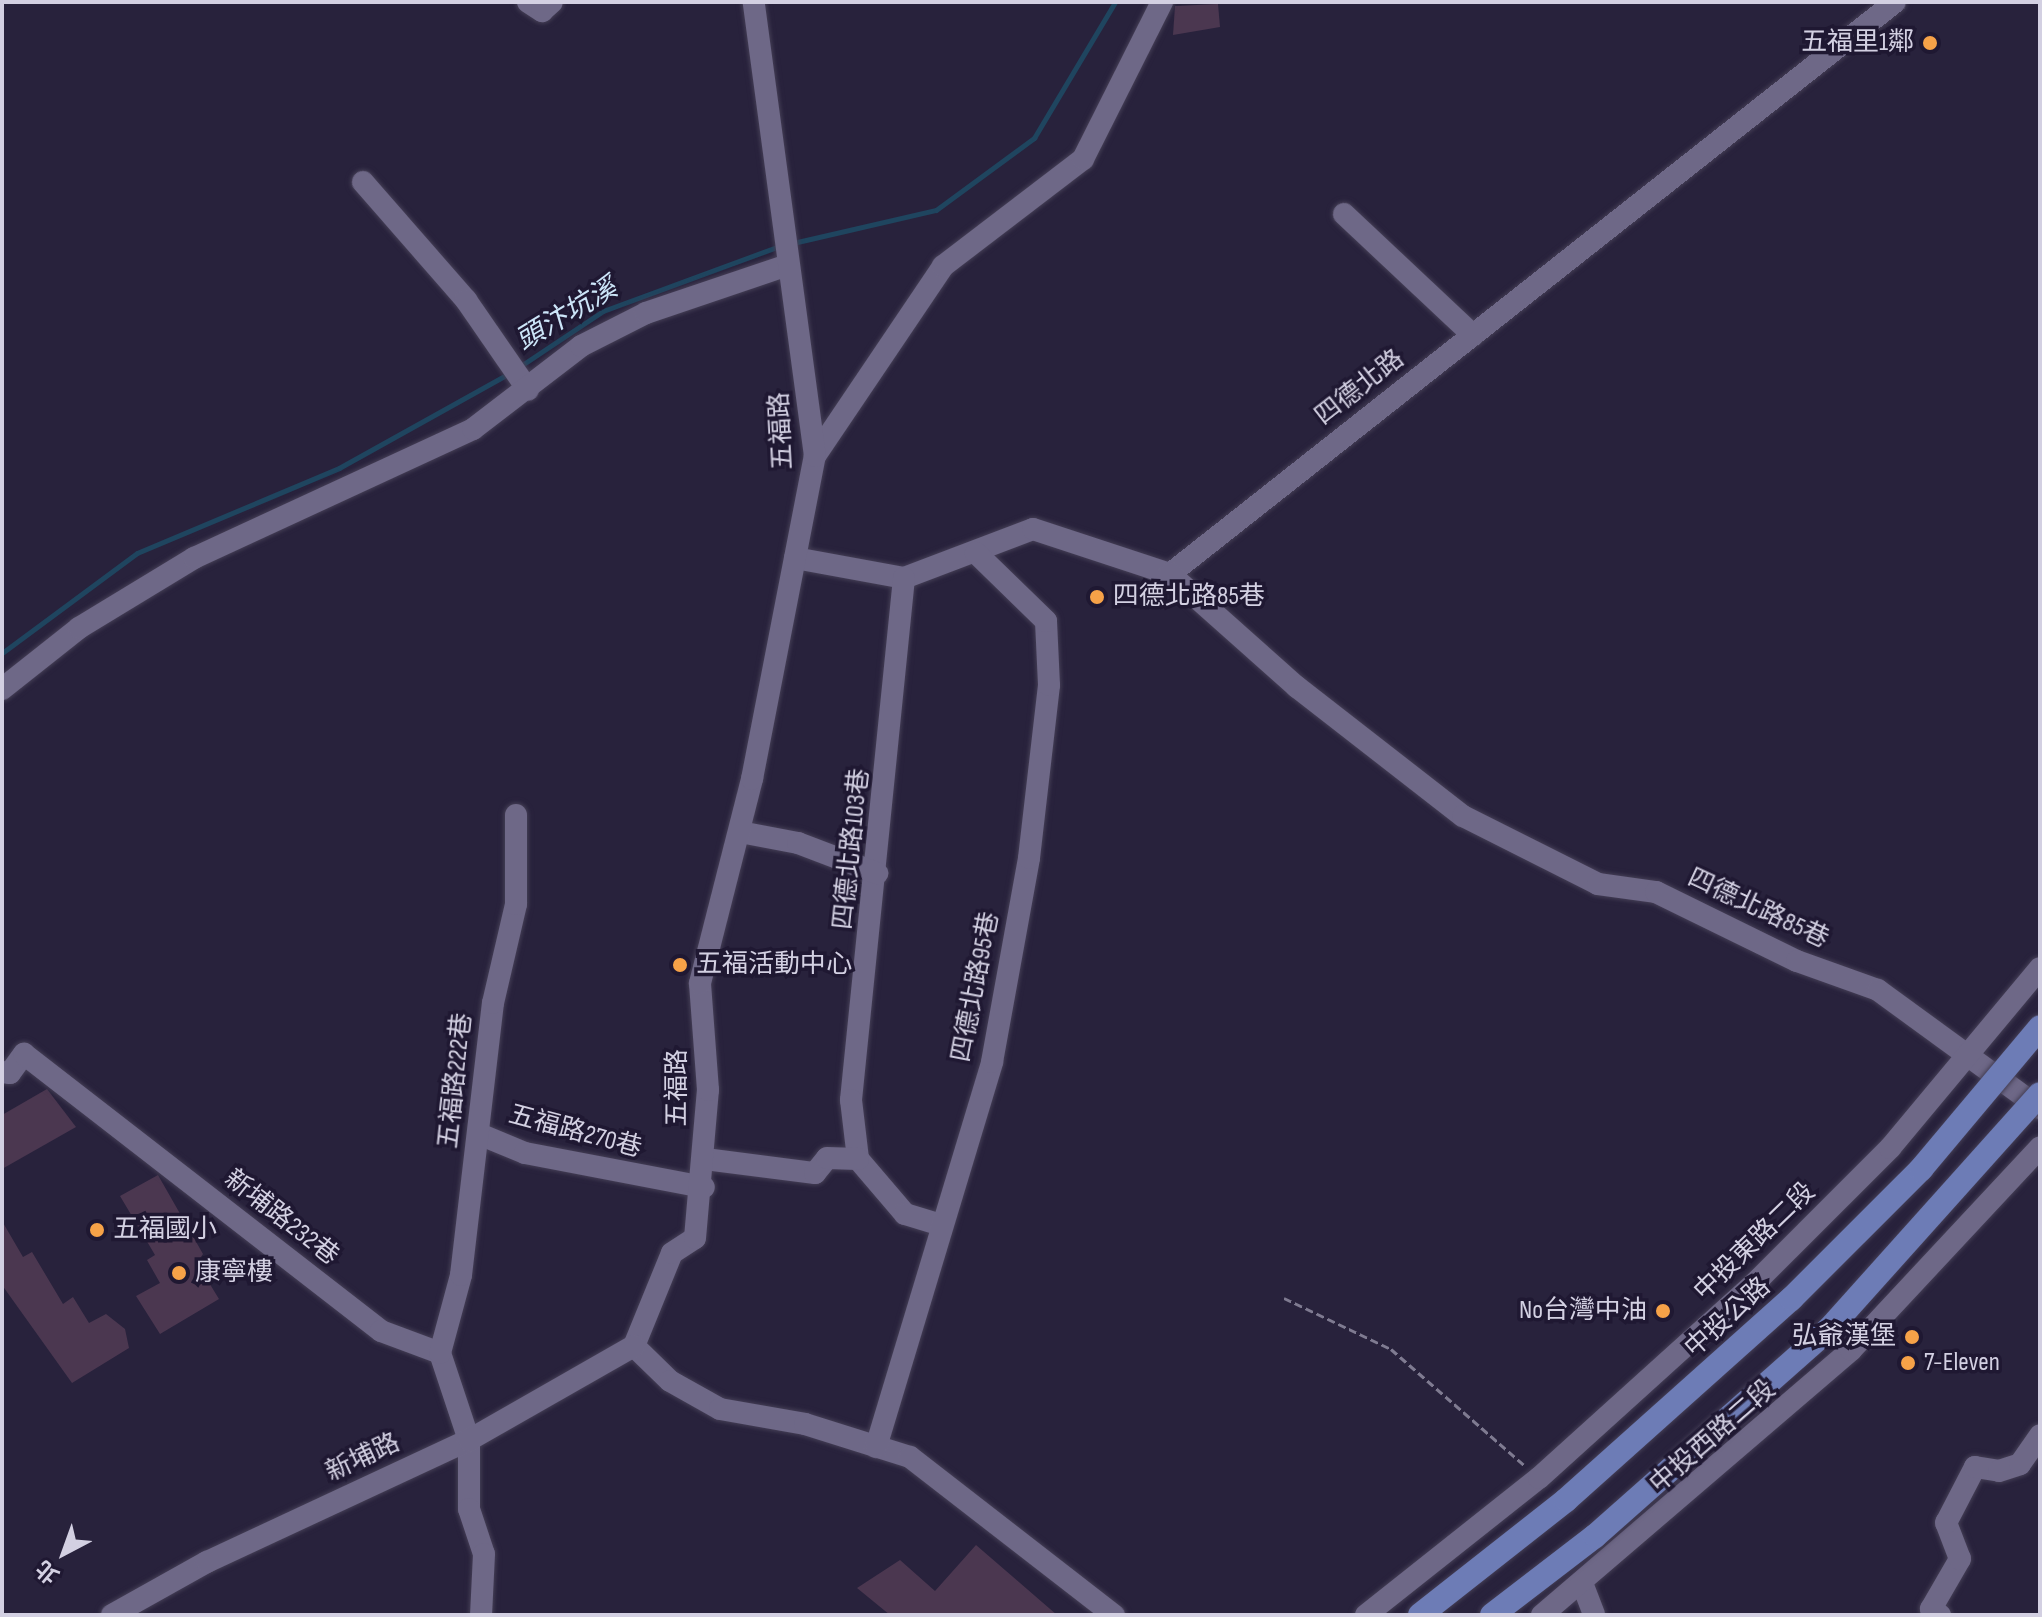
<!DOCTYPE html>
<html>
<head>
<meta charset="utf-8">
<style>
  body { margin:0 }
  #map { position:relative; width:2042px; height:1617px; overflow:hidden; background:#28223c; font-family:"Sofia Sans Condensed","Noto Sans TC",sans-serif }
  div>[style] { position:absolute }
  .stream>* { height:5px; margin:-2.5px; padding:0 2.5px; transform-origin:2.5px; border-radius:2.5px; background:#1f455f }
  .building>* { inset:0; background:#4b3750 }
  .path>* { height:3px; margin-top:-1.5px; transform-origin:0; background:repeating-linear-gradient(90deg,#7f7b91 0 8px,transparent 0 12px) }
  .roads { filter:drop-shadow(0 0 2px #443e55) drop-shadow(0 0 2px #443e55) }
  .minor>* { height:22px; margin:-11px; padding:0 11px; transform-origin:11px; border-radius:11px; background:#6e6887 }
  .bridges { filter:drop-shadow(0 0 2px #443e55) drop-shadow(0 0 2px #443e55) }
  .major-bridge>* { height:24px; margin:-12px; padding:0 12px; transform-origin:12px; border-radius:12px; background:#6d7cb6 }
  .dots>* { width:22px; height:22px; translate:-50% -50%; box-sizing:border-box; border:4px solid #1f1832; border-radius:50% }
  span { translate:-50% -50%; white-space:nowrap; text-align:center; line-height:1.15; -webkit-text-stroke:7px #1f1832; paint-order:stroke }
  .poi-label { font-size:26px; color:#d3d0e2 }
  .right { translate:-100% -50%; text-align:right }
  .left { translate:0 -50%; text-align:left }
  .street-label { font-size:26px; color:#d3d0e2 }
  .water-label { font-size:28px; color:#cce5f8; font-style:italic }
  .frame { position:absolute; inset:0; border:4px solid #d3d0e2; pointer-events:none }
  .north { position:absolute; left:24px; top:1513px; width:80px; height:80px; -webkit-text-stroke:6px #1f1832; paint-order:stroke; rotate:221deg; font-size:22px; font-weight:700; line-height:32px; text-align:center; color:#d3d0e2 }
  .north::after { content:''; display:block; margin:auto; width:28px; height:36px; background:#d3d0e2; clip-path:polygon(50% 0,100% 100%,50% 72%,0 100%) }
</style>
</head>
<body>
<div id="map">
  <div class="stream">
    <i style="left:793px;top:243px;width:147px;rotate:-13deg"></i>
    <i style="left:936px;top:210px;width:122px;rotate:-36.3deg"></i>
    <i style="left:1034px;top:138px;width:158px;rotate:-59.2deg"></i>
    <i style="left:519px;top:367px;width:101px;rotate:-33.7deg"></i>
    <i style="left:603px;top:311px;width:189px;rotate:-20.2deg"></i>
    <i style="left:2px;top:653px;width:168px;rotate:-36.5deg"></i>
    <i style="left:137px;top:553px;width:219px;rotate:-22.8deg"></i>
    <i style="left:339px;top:468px;width:196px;rotate:-29.1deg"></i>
  </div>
  <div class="building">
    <i style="clip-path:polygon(1218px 4px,1220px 27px,1173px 35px,1175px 6px)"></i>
    <i style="clip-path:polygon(47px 1089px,76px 1127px,2px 1169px,2px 1115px)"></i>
    <i style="clip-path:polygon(158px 1175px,203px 1254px,197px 1263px,219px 1299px,160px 1334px,136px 1296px,160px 1283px,147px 1260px,155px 1255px,120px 1196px)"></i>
    <i style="clip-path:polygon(2px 1221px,23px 1257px,32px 1252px,63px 1304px,73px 1297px,89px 1323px,106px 1314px,125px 1329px,129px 1348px,72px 1383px,2px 1285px)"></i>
    <i style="clip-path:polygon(976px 1545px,1057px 1615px,890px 1615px,857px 1588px,900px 1560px,935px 1591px)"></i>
  </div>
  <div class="path">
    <i style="left:1284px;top:1298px;width:119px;rotate:25.5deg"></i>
    <i style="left:1391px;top:1349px;width:176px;rotate:41.1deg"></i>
  </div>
  <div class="roads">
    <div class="minor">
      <i style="left:528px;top:2px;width:17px;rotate:33deg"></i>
      <i style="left:542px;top:11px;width:13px;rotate:-42deg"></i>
      <i style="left:363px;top:182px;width:157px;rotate:48.9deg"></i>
      <i style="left:466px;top:300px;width:109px;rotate:55.4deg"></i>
      <i style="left:1344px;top:214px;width:177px;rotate:43.2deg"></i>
      <i style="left:815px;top:456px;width:229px;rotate:-56deg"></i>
      <i style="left:943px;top:266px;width:176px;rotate:-37.4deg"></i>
      <i style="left:1083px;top:159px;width:176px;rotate:-63.3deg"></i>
      <i style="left:795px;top:558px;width:111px;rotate:10.4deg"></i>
      <i style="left:904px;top:578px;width:138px;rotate:-20.8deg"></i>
      <i style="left:1033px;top:529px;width:144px;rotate:18.2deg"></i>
      <i style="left:1170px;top:574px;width:923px;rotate:-38.27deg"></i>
      <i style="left:1170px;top:574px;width:170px;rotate:41.7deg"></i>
      <i style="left:1297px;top:687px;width:210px;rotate:37.9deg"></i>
      <i style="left:1463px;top:816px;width:151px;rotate:26.7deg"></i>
      <i style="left:1598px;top:884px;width:59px;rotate:7.9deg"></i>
      <i style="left:1656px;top:892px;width:157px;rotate:26.1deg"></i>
      <i style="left:1797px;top:961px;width:86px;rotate:19.7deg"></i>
      <i style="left:1878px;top:990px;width:200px;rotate:36.1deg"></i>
      <i style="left:904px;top:578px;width:525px;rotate:95.8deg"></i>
      <i style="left:851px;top:1100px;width:59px;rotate:83.2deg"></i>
      <i style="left:858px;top:1159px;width:72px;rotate:49.5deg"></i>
      <i style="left:905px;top:1214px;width:38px;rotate:17deg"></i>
      <i style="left:2px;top:689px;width:98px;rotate:-38.4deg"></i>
      <i style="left:79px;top:628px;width:135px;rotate:-31.3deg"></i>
      <i style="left:194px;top:558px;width:307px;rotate:-24.8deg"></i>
      <i style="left:473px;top:429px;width:136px;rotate:-37.5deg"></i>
      <i style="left:581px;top:346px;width:73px;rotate:-26.9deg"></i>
      <i style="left:646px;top:313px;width:150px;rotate:-18.7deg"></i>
      <i style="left:740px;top:832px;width:59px;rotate:10.7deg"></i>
      <i style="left:798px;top:843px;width:85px;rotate:20.8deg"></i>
      <i style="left:2px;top:1072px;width:8px;rotate:7deg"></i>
      <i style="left:10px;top:1073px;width:24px;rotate:-54deg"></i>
      <i style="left:24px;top:1054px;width:452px;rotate:37.8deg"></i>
      <i style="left:381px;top:1331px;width:63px;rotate:20.4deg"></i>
      <i style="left:440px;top:1353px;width:92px;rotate:71.6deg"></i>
      <i style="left:469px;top:1440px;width:69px;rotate:90deg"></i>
      <i style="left:469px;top:1509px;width:47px;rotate:71.6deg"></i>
      <i style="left:484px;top:1554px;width:61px;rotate:92.8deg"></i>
      <i style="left:479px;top:1134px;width:50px;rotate:22.4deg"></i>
      <i style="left:525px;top:1153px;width:182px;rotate:10.8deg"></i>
      <i style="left:705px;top:1159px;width:111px;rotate:7.3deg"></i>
      <i style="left:815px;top:1173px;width:19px;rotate:-51deg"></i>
      <i style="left:827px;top:1158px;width:31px;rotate:2deg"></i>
      <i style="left:634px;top:1346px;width:100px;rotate:-67.8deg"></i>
      <i style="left:672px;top:1253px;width:27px;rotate:-33deg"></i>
      <i style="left:695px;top:1238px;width:149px;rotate:-85deg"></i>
      <i style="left:708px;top:1090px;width:107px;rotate:-94.3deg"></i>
      <i style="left:700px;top:983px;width:211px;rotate:-75.7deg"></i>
      <i style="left:752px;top:779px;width:329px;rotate:-79deg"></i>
      <i style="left:815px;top:456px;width:458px;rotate:-97.7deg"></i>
      <i style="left:634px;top:1346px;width:50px;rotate:44.2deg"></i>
      <i style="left:670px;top:1381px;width:57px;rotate:29.2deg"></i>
      <i style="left:720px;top:1409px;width:86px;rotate:10deg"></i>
      <i style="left:805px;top:1424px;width:110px;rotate:17.4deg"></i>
      <i style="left:910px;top:1457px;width:258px;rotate:37.8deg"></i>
      <i style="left:440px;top:1353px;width:81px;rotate:-74.9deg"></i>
      <i style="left:461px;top:1275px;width:274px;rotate:-83.3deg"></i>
      <i style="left:493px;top:1003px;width:102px;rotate:-76.9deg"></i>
      <i style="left:516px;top:904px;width:89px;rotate:-90deg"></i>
      <i style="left:876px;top:1447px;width:402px;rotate:-73.2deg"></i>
      <i style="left:992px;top:1062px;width:207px;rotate:-79.7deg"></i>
      <i style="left:1029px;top:858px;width:174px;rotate:-83.4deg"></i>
      <i style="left:1049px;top:685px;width:64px;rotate:-92.7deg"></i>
      <i style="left:1046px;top:621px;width:98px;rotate:-135.8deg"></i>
      <i style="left:1582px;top:1583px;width:34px;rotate:69deg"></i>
      <i style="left:112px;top:1615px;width:109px;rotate:-29.2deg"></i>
      <i style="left:207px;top:1562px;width:289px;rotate:-25deg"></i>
      <i style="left:469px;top:1440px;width:190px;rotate:-29.7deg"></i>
      <i style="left:1366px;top:1615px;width:221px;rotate:-38.4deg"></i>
      <i style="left:1539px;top:1478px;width:298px;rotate:-42.1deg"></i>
      <i style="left:1760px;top:1278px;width:184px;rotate:-45deg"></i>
      <i style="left:1890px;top:1148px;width:234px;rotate:-50.2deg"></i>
      <i style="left:1542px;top:1615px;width:407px;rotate:-40.6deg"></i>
      <i style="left:1851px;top:1350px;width:277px;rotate:-47deg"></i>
      <i style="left:1940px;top:1615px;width:11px;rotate:-146deg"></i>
      <i style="left:1931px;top:1609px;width:58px;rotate:-59.9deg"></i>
      <i style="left:1960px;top:1559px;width:39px;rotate:-111deg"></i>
      <i style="left:1946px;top:1523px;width:63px;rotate:-62.6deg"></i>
      <i style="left:1975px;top:1467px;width:24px;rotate:9deg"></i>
      <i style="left:1999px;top:1471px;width:22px;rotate:-18deg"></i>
      <i style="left:2020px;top:1464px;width:35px;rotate:-55deg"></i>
    </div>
  </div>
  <div class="bridges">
    <div class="major-bridge">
      <i style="left:1420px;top:1615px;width:186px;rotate:-38.2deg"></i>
      <i style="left:1566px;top:1500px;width:302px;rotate:-41.8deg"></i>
      <i style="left:1791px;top:1299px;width:184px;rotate:-45deg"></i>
      <i style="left:1921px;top:1169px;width:185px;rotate:-50deg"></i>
      <i style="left:1492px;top:1615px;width:130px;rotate:-37.5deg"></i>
      <i style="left:1595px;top:1536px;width:314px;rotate:-41.5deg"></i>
      <i style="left:1830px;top:1328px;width:314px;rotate:-48.1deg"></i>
    </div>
  </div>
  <div class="dots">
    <i style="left:1930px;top:43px;background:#f6a248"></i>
    <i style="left:1097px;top:597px;background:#f6a248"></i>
    <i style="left:680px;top:965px;background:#f6a248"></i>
    <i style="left:97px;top:1230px;background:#f6a248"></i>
    <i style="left:179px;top:1273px;background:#f6a248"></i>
    <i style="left:1663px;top:1311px;background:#f6a248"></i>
    <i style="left:1912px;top:1337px;background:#f6a248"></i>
    <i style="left:1908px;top:1363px;background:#f6a248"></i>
  </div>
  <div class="poi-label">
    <span class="right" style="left:1914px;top:43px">五福里1鄰</span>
    <span class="left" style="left:1113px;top:597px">四德北路85巷</span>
    <span class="left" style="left:696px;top:965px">五福活動中心</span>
    <span class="left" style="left:113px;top:1230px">五福國小</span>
    <span class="left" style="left:195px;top:1273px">康寧樓</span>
    <span class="right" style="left:1647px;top:1311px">No台灣中油</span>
    <span class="right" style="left:1896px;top:1337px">弘爺漢堡</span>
    <span class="left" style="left:1924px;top:1363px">7-Eleven</span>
  </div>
  <div class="street-label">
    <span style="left:1360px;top:388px;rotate:-38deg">四德北路</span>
    <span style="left:782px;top:431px;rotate:-93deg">五福路</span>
    <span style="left:852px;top:849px;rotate:-84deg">四德北路103巷</span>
    <span style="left:1758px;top:909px;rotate:25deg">四德北路85巷</span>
    <span style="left:976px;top:987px;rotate:-79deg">四德北路95巷</span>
    <span style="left:456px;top:1081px;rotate:-84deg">五福路222巷</span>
    <span style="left:678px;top:1088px;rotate:-90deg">五福路</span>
    <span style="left:575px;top:1132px;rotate:15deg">五福路270巷</span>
    <span style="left:281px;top:1218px;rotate:38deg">新埔路232巷</span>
    <span style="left:1755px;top:1242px;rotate:-44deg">中投東路二段</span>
    <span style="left:1728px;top:1318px;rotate:-42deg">中投公路</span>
    <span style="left:1713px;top:1437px;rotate:-41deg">中投西路二段</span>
    <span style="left:363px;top:1458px;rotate:-25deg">新埔路</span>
  </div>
  <div class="water-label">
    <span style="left:567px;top:315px;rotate:-31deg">頭汴坑溪</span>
  </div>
  <div class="frame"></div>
  <div class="north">北</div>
</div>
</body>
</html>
